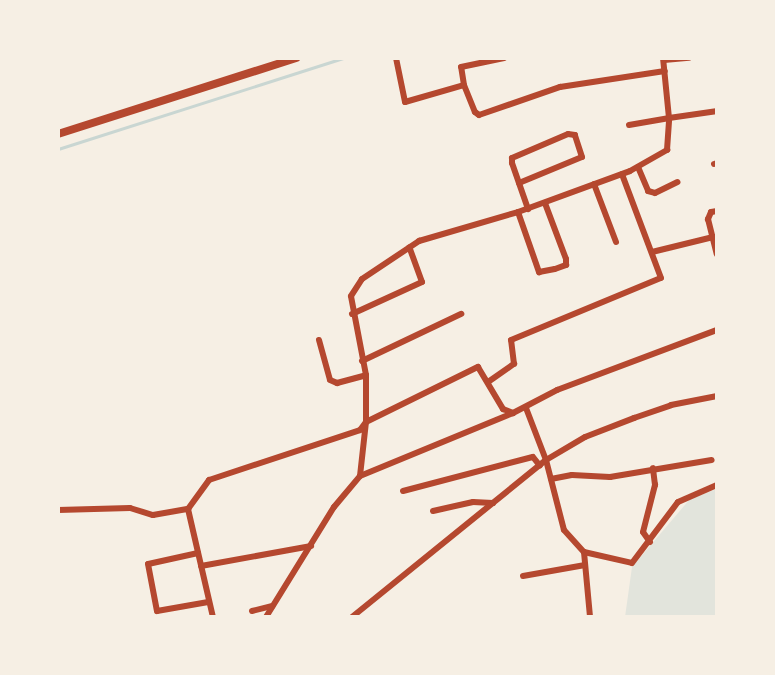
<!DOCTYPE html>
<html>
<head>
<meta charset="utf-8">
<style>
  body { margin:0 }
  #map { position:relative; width:775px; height:675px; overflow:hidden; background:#f6efe4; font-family:"PT Sans",sans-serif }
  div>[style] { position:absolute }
  .green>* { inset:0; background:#e2e4dc }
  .stream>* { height:3px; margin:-1.5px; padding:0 1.5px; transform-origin:1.5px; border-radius:1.5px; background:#c9d6d2 }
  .minor>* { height:6px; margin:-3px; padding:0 3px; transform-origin:3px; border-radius:3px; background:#b5482f }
  .secondary>* { height:8px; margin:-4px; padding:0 4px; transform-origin:4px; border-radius:4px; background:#b5482f }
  span { translate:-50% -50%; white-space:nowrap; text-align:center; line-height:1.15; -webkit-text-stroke:6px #f6efe4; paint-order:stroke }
  .frame { position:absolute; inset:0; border:60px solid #f6efe4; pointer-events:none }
</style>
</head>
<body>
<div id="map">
  <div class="green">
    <i style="clip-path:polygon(717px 489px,717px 617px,625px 617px,632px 567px,690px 499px)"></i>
  </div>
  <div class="stream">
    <i style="left:58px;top:149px;width:300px;rotate:-17.7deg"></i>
  </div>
  <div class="minor">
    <i style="left:396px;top:58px;width:45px;rotate:78.4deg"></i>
    <i style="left:405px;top:102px;width:61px;rotate:-16.1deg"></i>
    <i style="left:464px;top:85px;width:29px;rotate:68deg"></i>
    <i style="left:475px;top:112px;width:5px;rotate:37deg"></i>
    <i style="left:479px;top:115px;width:86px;rotate:-19.1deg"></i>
    <i style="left:560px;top:87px;width:106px;rotate:-8.7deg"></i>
    <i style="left:664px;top:60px;width:25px;rotate:-5deg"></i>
    <i style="left:464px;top:85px;width:18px;rotate:-99deg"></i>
    <i style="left:461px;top:67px;width:44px;rotate:-11.8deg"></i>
    <i style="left:629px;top:125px;width:41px;rotate:-9.9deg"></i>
    <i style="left:669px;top:118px;width:60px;rotate:-95.7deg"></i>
    <i style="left:714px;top:164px;width:3px;rotate:-18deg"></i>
    <i style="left:638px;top:167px;width:26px;rotate:67deg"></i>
    <i style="left:648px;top:191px;width:7px;rotate:16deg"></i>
    <i style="left:655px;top:193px;width:25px;rotate:-26deg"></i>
    <i style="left:519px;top:183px;width:68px;rotate:-22.4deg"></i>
    <i style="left:582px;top:157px;width:23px;rotate:-108deg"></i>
    <i style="left:575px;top:135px;width:7px;rotate:-172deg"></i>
    <i style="left:568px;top:134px;width:61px;rotate:156.8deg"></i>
    <i style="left:512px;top:158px;width:5px;rotate:90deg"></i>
    <i style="left:512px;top:163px;width:49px;rotate:70.8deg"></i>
    <i style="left:594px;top:184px;width:62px;rotate:69.2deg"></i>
    <i style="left:717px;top:211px;width:6px;rotate:171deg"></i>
    <i style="left:711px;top:212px;width:8px;rotate:113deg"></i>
    <i style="left:708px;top:219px;width:36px;rotate:76deg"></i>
    <i style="left:518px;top:212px;width:64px;rotate:70.7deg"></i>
    <i style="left:539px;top:272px;width:16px;rotate:-11deg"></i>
    <i style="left:555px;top:269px;width:12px;rotate:-20deg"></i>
    <i style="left:566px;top:265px;width:6px;rotate:-90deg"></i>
    <i style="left:566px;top:259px;width:60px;rotate:-110.6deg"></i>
    <i style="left:652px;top:252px;width:63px;rotate:-13.8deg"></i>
    <i style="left:352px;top:314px;width:77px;rotate:-24.6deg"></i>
    <i style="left:422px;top:282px;width:37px;rotate:-110deg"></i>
    <i style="left:319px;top:340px;width:41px;rotate:74.6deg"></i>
    <i style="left:330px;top:380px;width:8px;rotate:23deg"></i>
    <i style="left:337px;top:383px;width:30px;rotate:-15deg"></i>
    <i style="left:362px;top:361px;width:110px;rotate:-25.4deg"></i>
    <i style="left:488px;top:382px;width:32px;rotate:-35deg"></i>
    <i style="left:514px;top:364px;width:24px;rotate:-97deg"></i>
    <i style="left:511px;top:340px;width:162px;rotate:-22.5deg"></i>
    <i style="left:661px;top:278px;width:111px;rotate:-110.6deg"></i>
    <i style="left:526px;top:408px;width:56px;rotate:69deg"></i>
    <i style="left:546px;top:460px;width:72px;rotate:75.6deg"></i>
    <i style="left:564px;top:530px;width:30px;rotate:48deg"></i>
    <i style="left:584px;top:552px;width:65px;rotate:84.7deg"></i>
    <i style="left:360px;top:476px;width:54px;rotate:-83.7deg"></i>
    <i style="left:366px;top:422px;width:125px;rotate:-26.2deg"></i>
    <i style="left:478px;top:367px;width:49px;rotate:59.2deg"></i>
    <i style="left:503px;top:409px;width:11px;rotate:22deg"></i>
    <i style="left:513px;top:413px;width:50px;rotate:-27.6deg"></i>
    <i style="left:557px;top:390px;width:171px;rotate:-20.6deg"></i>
    <i style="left:551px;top:479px;width:21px;rotate:-11deg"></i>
    <i style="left:572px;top:475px;width:38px;rotate:3deg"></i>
    <i style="left:610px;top:477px;width:103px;rotate:-9.5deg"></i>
    <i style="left:403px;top:491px;width:134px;rotate:-14.7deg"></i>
    <i style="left:533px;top:457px;width:11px;rotate:52deg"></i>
    <i style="left:188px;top:509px;width:111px;rotate:77deg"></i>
    <i style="left:58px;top:510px;width:72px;rotate:-1.6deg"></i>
    <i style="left:130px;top:508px;width:24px;rotate:17deg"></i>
    <i style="left:153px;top:515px;width:36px;rotate:-10deg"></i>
    <i style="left:188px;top:509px;width:36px;rotate:-54deg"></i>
    <i style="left:209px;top:480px;width:159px;rotate:-18.3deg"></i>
    <i style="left:360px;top:430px;width:10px;rotate:-53deg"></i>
    <i style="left:366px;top:422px;width:47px;rotate:-90deg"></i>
    <i style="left:366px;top:375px;width:80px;rotate:-100.8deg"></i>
    <i style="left:351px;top:296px;width:20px;rotate:-57deg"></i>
    <i style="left:362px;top:279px;width:69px;rotate:-33.7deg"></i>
    <i style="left:419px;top:241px;width:103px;rotate:-16.3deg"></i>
    <i style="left:518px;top:212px;width:119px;rotate:-20.1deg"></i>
    <i style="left:630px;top:171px;width:43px;rotate:-29.6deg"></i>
    <i style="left:667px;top:150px;width:32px;rotate:-86deg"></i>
    <i style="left:669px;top:118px;width:49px;rotate:-8.3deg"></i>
    <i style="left:433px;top:511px;width:41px;rotate:-12.7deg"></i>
    <i style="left:473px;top:502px;width:20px;rotate:3deg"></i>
    <i style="left:650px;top:542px;width:12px;rotate:-125deg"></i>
    <i style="left:643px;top:532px;width:49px;rotate:-75.7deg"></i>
    <i style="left:655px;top:485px;width:17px;rotate:-97deg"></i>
    <i style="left:584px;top:552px;width:49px;rotate:12.9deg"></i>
    <i style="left:632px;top:563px;width:76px;rotate:-53deg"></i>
    <i style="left:678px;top:502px;width:43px;rotate:-23.6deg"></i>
    <i style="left:198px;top:553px;width:51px;rotate:167.6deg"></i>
    <i style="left:148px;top:564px;width:48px;rotate:79.2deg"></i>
    <i style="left:157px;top:611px;width:52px;rotate:-10deg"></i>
    <i style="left:201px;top:566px;width:112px;rotate:-10.3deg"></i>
    <i style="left:523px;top:576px;width:63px;rotate:-10.1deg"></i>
    <i style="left:252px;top:611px;width:21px;rotate:-14deg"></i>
    <i style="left:266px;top:617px;width:129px;rotate:-58.3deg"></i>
    <i style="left:334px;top:507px;width:40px;rotate:-50deg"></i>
    <i style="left:360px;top:476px;width:165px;rotate:-22.4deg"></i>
    <i style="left:352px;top:617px;width:250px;rotate:-39deg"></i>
    <i style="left:546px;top:460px;width:45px;rotate:-30.5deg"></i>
    <i style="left:585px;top:437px;width:53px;rotate:-21.2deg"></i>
    <i style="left:634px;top:418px;width:39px;rotate:-19deg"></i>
    <i style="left:671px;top:405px;width:47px;rotate:-11.1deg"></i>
  </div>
  <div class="secondary">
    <i style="left:58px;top:134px;width:250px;rotate:-17.7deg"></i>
  </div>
  <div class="frame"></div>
</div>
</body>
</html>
